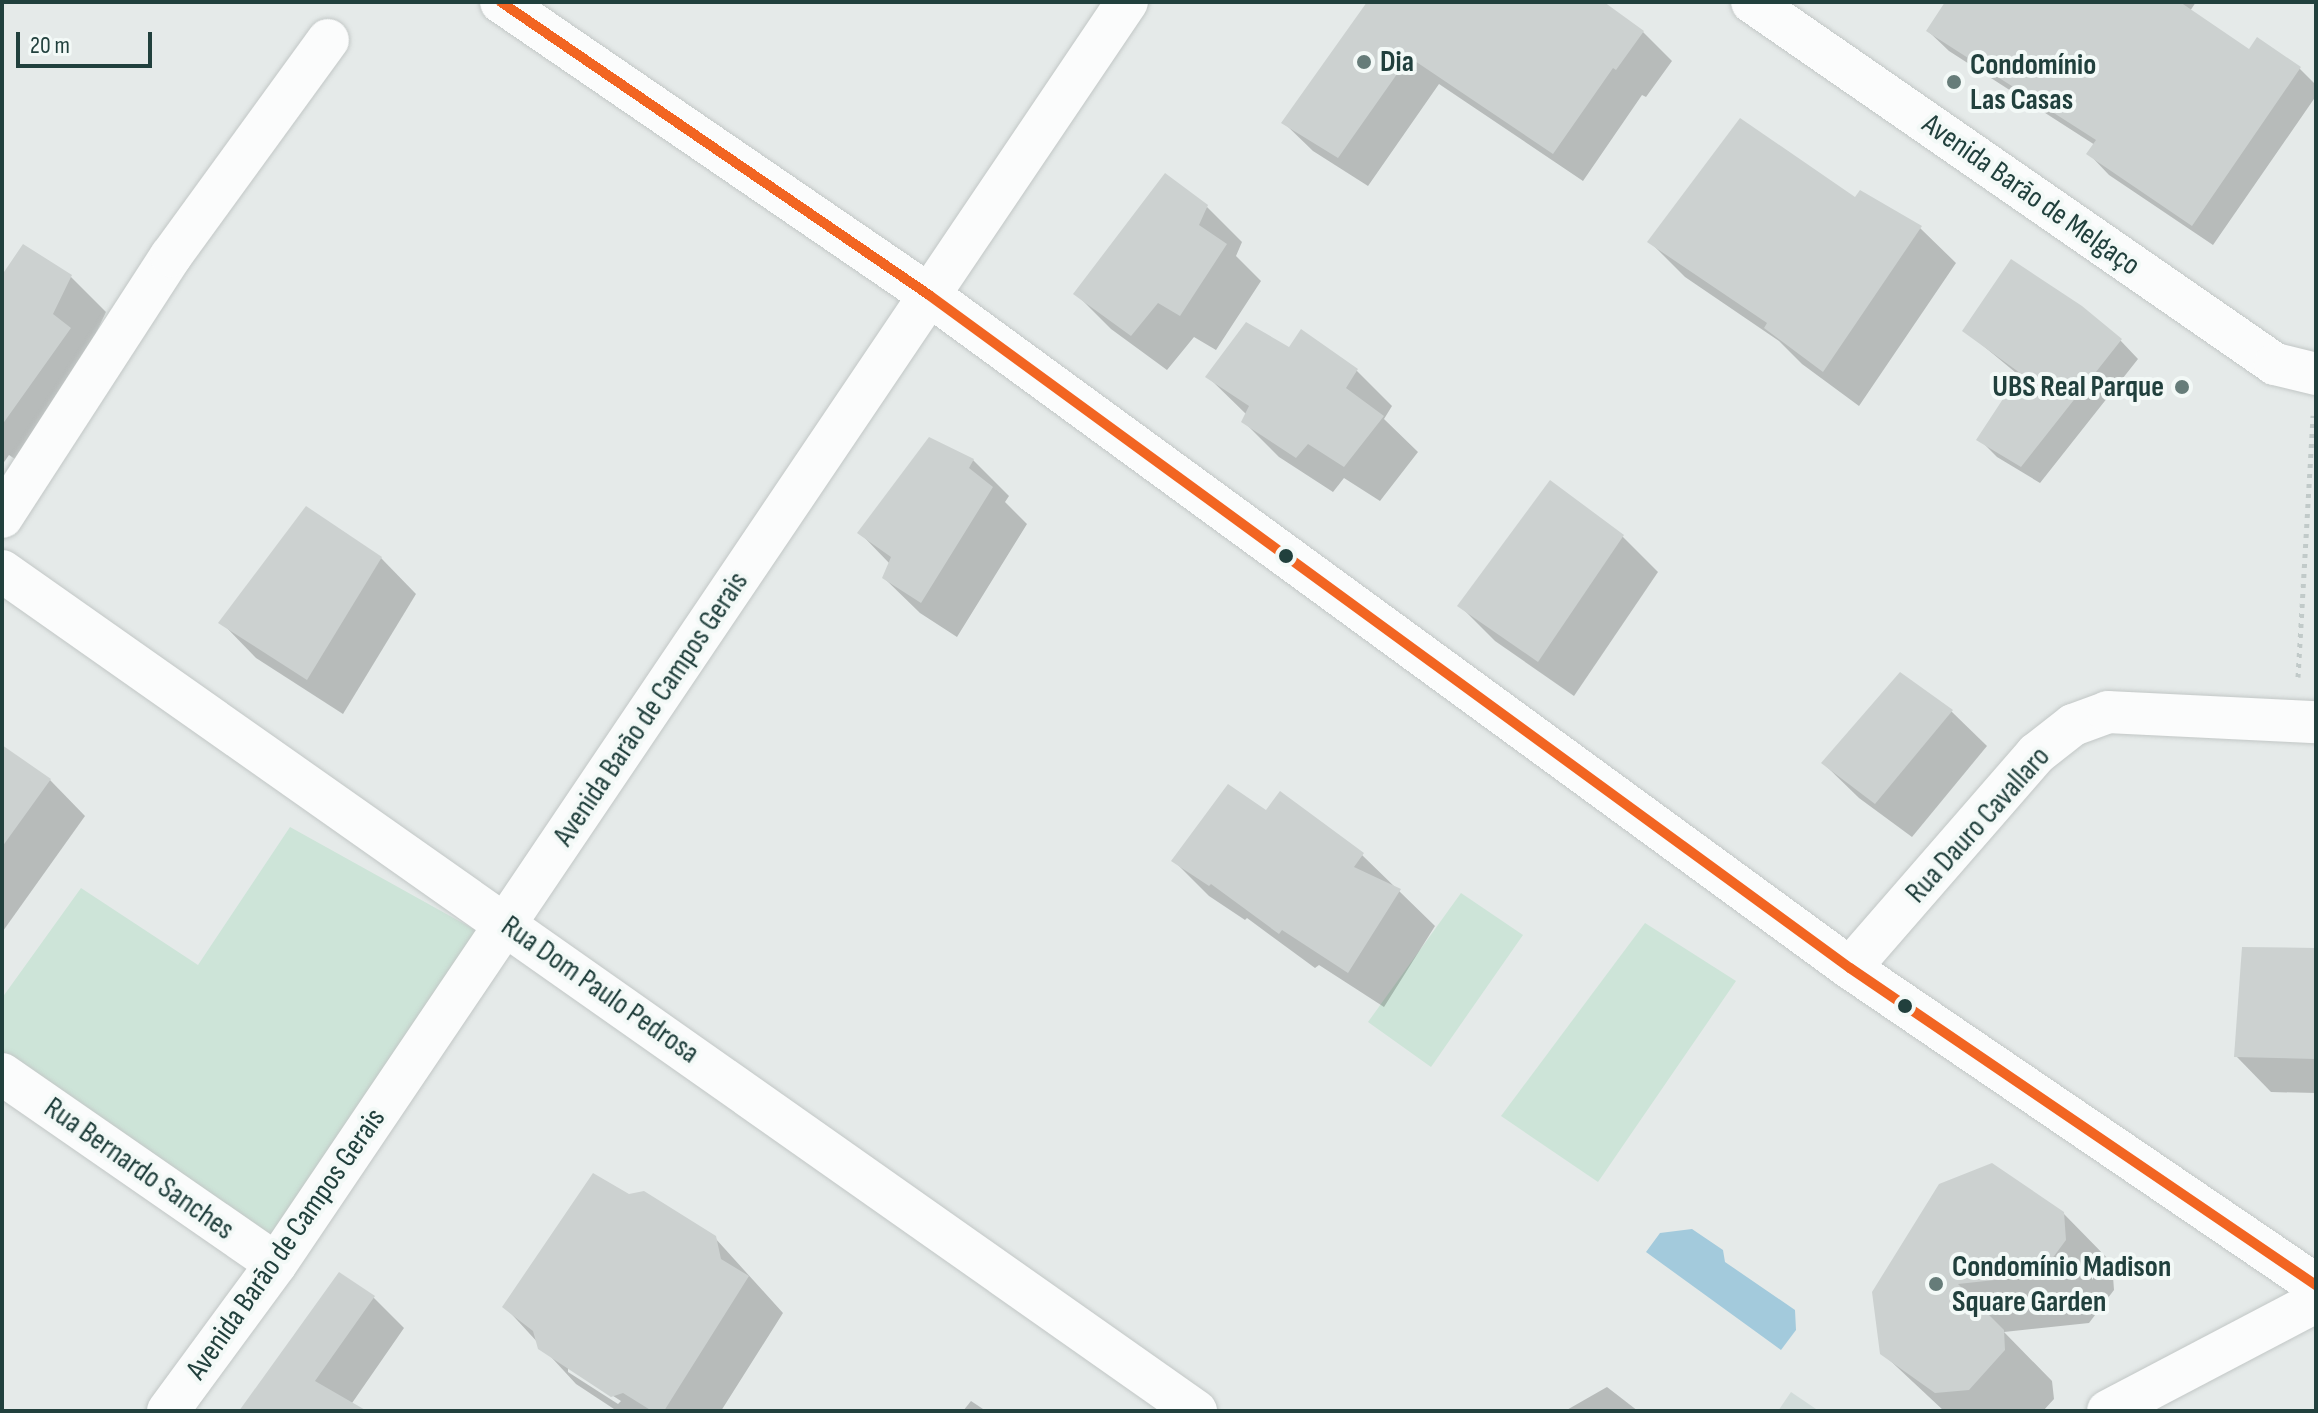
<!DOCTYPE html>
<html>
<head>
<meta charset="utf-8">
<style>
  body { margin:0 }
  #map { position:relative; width:2318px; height:1413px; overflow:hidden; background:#e5eae9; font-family:"Sofia Sans Condensed",sans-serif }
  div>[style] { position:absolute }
  .built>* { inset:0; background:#d2dcda }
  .green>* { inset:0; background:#cde4d8 }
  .water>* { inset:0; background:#a3cadc }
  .shadow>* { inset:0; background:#0003 }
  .building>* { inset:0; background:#ccd1d0 }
  .path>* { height:5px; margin-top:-2.5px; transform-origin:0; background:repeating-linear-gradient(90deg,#c1cac9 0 4px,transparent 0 10px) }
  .roads { filter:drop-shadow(0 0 2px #c2c7c6) drop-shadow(0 0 2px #c2c7c6) }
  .street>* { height:42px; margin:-21px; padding:0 21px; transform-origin:21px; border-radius:21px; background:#fbfcfc }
  .bus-1>* { height:10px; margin:-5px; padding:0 5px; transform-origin:5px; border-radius:5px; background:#f26522 }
  .dots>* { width:22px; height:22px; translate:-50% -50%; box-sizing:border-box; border:4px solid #f3f9f7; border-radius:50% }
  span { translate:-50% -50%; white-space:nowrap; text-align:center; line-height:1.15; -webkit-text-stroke:8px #f3f9f7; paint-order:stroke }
  .poi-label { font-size:30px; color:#21403d; font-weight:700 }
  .left { translate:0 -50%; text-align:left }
  .right { translate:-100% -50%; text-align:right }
  .street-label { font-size:30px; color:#21403d }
  .frame { position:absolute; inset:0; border:4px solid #21403d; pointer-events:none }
  .scale { position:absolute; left:16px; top:32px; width:136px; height:36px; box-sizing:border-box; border:4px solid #21403d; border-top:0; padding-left:10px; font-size:24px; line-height:28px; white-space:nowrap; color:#21403d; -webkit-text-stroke:6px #f3f9f7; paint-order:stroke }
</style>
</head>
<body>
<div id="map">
  <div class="built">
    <i style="clip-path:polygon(1791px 1392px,1819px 1411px,1778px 1411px)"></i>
  </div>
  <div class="green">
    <i style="clip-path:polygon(290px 827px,495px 941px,276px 1264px,2px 1074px,2px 998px,81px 888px,198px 965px)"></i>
    <i style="clip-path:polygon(1461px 893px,1523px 935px,1431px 1067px,1368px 1022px)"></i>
    <i style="clip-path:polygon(1645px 923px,1736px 981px,1598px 1182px,1501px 1116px)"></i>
  </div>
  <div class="water">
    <i style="clip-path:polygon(1692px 1229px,1723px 1250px,1725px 1262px,1795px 1310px,1796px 1330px,1781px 1350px,1646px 1252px,1660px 1233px)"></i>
  </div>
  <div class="shadow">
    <i style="clip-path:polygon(1369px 2px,1600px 2px,1643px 32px,1672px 61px,1646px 97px,1642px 95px,1583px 181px,1439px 84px,1368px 186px,1313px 151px,1284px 123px)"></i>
    <i style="clip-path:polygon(1948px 2px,2196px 2px,2190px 11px,2250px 52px,2258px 40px,2300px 69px,2316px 85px,2316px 96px,2213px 245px,2109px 175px,2089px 154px,2095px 145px,1949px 51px,1928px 31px)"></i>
    <i style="clip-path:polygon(1855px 200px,1920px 228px,1956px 263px,1859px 406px,1802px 364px,1779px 341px,1685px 277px,1650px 242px)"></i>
    <i style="clip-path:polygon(1207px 207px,1242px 242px,1236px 256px,1261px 281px,1216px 350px,1194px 337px,1167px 370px,1111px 329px,1076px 294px)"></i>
    <i style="clip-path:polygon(71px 277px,106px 312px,31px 470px,9px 455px,2px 465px,2px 278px)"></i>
    <i style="clip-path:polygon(1964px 330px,2120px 340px,2138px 359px,2040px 483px,1997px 457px,1979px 439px,2021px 377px)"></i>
    <i style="clip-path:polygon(1290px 350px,1357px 371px,1392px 406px,1384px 419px,1418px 452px,1380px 501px,1344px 478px,1333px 492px,1279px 457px,1244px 422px,1247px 415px,1208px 377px)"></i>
    <i style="clip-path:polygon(973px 460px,1009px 496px,1005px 502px,1027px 524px,957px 637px,920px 613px,884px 578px,890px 564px,860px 533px)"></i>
    <i style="clip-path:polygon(1622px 536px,1658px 572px,1574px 696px,1495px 641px,1460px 606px)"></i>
    <i style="clip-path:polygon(381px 558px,416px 594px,343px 714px,256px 658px,221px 622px)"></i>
    <i style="clip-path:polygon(1951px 711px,1987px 746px,1912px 837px,1859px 798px,1823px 763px)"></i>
    <i style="clip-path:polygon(2px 747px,50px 780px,85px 816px,3px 931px)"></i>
    <i style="clip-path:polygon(1362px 855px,1435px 926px,1384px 1007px,1319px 965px,1315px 968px,1247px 918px,1245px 920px,1209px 896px,1173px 860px)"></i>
    <i style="clip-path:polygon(2316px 950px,2316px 1093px,2271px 1092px,2236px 1056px)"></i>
    <i style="clip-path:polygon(1992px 1165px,2063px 1213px,2112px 1263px,2114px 1290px,2089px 1323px,2004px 1332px,2052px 1381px,2054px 1399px,2043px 1411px,1944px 1411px,1882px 1353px)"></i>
    <i style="clip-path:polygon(evenodd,715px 1238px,783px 1313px,721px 1411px,617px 1411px,576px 1384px,505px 1307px,715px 1238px,568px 1367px,621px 1401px,618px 1404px,568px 1372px,568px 1367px)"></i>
    <i style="clip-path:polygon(373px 1297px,404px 1328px,350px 1406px,358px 1411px,242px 1411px)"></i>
    <i style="clip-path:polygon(1607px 1387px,1638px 1411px,1565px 1411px)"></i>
    <i style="clip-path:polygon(971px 1401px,986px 1411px,963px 1411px)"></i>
  </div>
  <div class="building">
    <i style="clip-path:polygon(1367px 2px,1604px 2px,1644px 31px,1616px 70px,1613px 68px,1553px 154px,1409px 57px,1338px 158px,1281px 123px)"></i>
    <i style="clip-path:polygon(1945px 2px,2180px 2px,2249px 49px,2257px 37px,2301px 67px,2192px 226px,2086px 154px,2096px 140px,1926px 31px)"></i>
    <i style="clip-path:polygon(1740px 118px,1855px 197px,1860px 190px,1922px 226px,1823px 372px,1764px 328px,1767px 323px,1647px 242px)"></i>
    <i style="clip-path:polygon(1165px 173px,1208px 205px,1199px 225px,1227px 244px,1180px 316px,1158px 303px,1131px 336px,1073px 294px)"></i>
    <i style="clip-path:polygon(23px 244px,72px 275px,53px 314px,71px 328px,2px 425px,2px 275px)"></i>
    <i style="clip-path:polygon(2011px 259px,2082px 306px,2122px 339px,2021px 467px,1976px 440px,2020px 373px,1962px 331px)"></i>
    <i style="clip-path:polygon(1246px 322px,1289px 347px,1301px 329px,1358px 369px,1346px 388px,1384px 416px,1344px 467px,1308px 444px,1296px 458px,1241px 422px,1249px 406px,1205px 377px)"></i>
    <i style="clip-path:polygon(929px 437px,974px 459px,969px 468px,993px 487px,921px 603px,882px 578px,891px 557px,857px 533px)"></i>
    <i style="clip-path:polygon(1550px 480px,1624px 535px,1538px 662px,1457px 606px)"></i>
    <i style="clip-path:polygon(306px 506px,382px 557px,307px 680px,218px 623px)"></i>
    <i style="clip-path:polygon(1900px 672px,1953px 710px,1875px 804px,1821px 763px)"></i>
    <i style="clip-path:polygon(2px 745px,51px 779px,2px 847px)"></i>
    <i style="clip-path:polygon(1228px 784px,1266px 810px,1280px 791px,1364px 853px,1354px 867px,1401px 889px,1348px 973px,1282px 930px,1279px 934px,1211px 884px,1209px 886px,1171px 861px)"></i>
    <i style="clip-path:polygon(2242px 947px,2316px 948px,2316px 1059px,2234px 1057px)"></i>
    <i style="clip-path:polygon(1992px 1163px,2064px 1212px,2066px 1240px,2040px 1275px,1958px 1284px,2004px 1330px,2005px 1350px,1969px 1390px,1935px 1393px,1880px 1354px,1872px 1292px,1939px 1184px)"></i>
    <i style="clip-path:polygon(593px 1173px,629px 1194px,644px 1191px,716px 1236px,721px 1259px,749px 1276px,664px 1411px,652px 1411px,623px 1393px,611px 1397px,538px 1349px,533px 1331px,502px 1307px)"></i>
    <i style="clip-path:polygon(339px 1272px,375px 1296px,315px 1381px,367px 1411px,239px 1411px)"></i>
  </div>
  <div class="path">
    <i style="left:2298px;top:677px;width:262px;rotate:-86.7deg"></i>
  </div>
  <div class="roads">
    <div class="street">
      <i style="left:501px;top:2px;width:519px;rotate:34.39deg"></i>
      <i style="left:929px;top:295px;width:1141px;rotate:36.16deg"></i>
      <i style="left:1850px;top:968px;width:564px;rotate:34.23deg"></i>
      <i style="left:1752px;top:2px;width:636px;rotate:34.69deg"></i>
      <i style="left:2275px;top:364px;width:42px;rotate:13.7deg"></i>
      <i style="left:2px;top:517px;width:311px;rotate:-57.1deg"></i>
      <i style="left:171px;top:256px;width:267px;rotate:-54deg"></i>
      <i style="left:2px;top:571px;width:1460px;rotate:35.13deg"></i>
      <i style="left:1850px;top:968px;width:284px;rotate:-49deg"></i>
      <i style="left:2036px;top:754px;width:47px;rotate:-38.1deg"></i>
      <i style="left:2073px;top:725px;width:37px;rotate:-20deg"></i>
      <i style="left:2108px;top:712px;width:208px;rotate:2.8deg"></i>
      <i style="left:2px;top:1074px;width:333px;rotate:34.7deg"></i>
      <i style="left:168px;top:1411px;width:182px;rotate:-53.7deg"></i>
      <i style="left:276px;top:1264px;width:1522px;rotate:-56.01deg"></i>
      <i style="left:2108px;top:1411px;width:235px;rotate:-27.7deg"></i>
    </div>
  </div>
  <div class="bus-1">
    <i style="left:501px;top:2px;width:519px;rotate:34.39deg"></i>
    <i style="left:929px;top:295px;width:1141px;rotate:36.16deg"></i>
    <i style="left:1850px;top:968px;width:564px;rotate:34.23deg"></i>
  </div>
  <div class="dots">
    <i style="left:1364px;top:62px;background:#667c79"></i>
    <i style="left:1954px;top:82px;background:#667c79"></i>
    <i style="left:2182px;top:387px;background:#667c79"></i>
    <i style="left:1286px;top:556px;background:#21403d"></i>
    <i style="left:1905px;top:1006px;background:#21403d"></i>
    <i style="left:1936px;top:1284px;background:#667c79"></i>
  </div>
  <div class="poi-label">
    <span class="left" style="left:1380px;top:62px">Dia</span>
    <span class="left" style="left:1970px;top:82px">Condomínio<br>Las Casas</span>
    <span class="right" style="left:2164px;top:387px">UBS Real Parque</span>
    <span class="left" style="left:1952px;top:1284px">Condomínio Madison<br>Square Garden</span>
  </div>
  <div class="street-label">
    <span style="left:2031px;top:195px;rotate:35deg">Avenida Barão de Melgaço</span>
    <span style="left:651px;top:709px;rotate:-56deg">Avenida Barão de Campos Gerais</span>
    <span style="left:1978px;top:825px;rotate:-48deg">Rua Dauro Cavallaro</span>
    <span style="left:600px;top:990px;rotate:35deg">Rua Dom Paulo Pedrosa</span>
    <span style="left:139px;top:1169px;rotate:35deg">Rua Bernardo Sanches</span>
    <span style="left:286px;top:1244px;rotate:-55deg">Avenida Barão de Campos Gerais</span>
  </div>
  <div class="frame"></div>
  <div class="scale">20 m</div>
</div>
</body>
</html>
